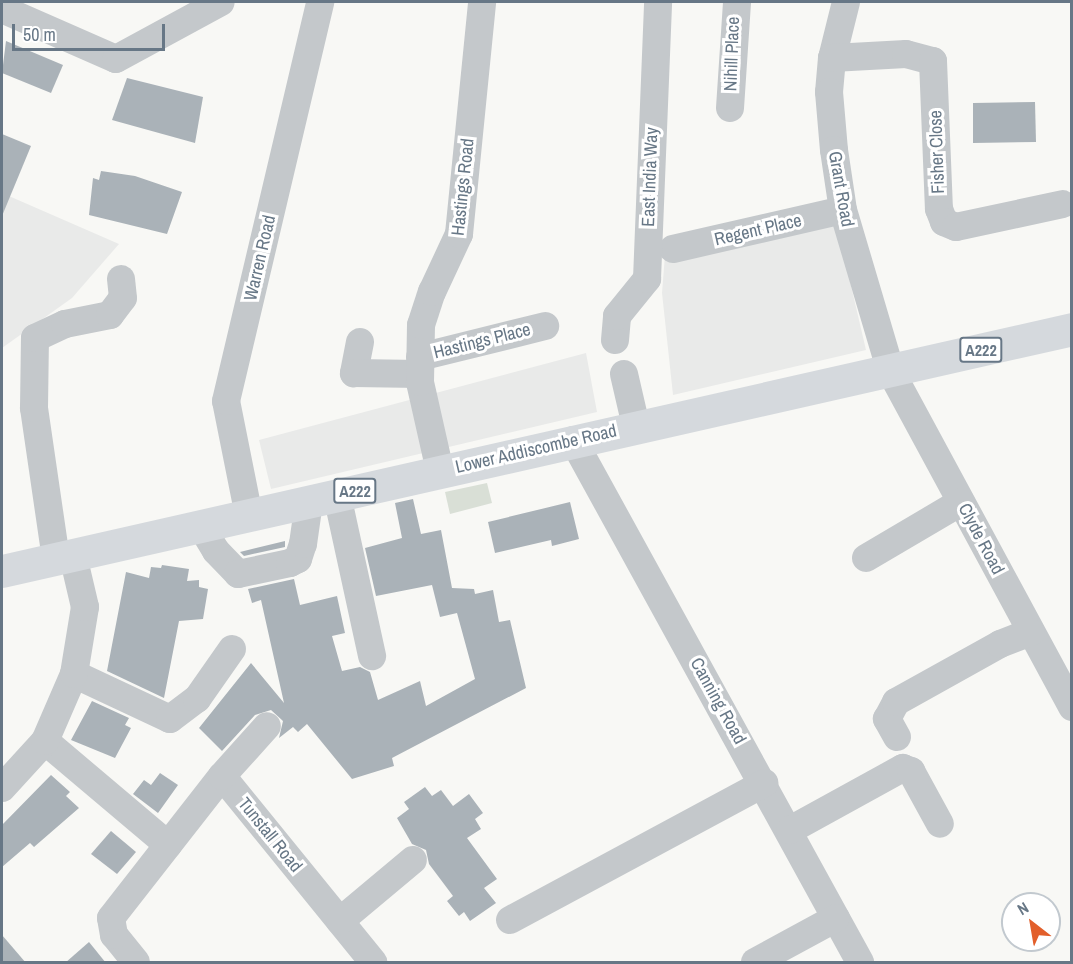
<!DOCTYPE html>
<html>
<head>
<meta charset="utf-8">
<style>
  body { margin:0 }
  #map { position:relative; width:1073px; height:964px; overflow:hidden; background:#f8f8f5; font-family:"Archivo Narrow",sans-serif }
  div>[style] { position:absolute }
  .built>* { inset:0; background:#e9eae9 }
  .green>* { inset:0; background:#d9dfd6 }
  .building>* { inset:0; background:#aab2b8 }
  .minor>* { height:28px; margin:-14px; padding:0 14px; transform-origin:14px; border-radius:14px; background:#c4c8cb }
  .major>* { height:33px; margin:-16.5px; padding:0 16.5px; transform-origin:16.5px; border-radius:16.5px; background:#d5d9dd }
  span { translate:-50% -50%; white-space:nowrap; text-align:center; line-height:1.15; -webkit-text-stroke:6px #fff; paint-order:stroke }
  .shield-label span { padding:2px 4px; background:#fff; border:2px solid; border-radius:4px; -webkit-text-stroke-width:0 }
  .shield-label { font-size:16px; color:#677786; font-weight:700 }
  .street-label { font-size:18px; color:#677786 }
  .frame { position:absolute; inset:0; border:3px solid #677786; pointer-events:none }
  .north { position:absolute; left:1001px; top:892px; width:60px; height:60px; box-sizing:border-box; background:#fff; border:2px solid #c2c9cf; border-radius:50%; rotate:329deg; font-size:16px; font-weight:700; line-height:24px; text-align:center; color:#677786 }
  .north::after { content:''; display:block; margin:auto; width:21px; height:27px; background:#e25f2b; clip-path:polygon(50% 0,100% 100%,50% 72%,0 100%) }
  .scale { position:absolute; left:12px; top:24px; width:153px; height:27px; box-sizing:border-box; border:3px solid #677786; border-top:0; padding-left:8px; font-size:18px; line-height:21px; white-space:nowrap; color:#677786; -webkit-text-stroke:4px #fff; paint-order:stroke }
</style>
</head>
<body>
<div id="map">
  <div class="built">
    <i style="clip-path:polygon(2px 193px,119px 244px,72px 298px,2px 348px)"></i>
    <i style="clip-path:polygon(835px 217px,866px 350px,673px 395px,662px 293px,665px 255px)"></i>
    <i style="clip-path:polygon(586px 353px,597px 412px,271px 489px,259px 440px)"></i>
  </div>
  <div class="green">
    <i style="clip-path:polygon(487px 483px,492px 503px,450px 514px,445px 492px)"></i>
  </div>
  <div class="building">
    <i style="clip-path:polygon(6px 41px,63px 65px,51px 93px,2px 73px)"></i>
    <i style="clip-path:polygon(127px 78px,203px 97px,195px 143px,112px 120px)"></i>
    <i style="clip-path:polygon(1035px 102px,1036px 142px,973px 143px,973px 103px)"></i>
    <i style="clip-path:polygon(2px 134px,31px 146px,2px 216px)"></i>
    <i style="clip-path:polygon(101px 171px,135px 176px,182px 192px,167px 234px,89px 215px,93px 178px,99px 180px)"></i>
    <i style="clip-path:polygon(413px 499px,421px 534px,441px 530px,452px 588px,474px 589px,475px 594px,493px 590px,499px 622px,510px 620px,526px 688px,392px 758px,394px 766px,352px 779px,307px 724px,298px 732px,293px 727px,279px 738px,283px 721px,271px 710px,255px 715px,222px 751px,199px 728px,251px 663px,284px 703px,261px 600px,252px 603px,248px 589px,294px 579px,300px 605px,337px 596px,345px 633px,332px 636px,342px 671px,360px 667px,370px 672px,378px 700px,420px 681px,426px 706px,475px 679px,457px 613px,440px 617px,432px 585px,376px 596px,365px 548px,402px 538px,395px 503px)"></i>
    <i style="clip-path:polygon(570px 502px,579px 539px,552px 546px,551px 540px,495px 553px,488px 522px)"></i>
    <i style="clip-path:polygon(285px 541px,285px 547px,244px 556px,240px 552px)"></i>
    <i style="clip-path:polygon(162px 565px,189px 569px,187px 581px,199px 580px,199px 587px,208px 589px,203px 619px,179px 621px,164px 698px,107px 671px,126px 572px,149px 578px,151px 567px,161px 568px)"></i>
    <i style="clip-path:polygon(92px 701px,129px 718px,125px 725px,131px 728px,115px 758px,71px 740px)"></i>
    <i style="clip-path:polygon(160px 773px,178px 785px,158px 813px,133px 794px,144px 780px,151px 785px)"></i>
    <i style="clip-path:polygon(51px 775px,70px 792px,66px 796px,79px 808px,34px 847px,30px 843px,2px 867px,2px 825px)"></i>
    <i style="clip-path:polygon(425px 787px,432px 796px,441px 790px,453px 806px,469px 794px,483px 813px,475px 819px,481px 829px,467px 838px,497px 879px,484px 888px,496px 903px,470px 921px,464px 912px,459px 916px,447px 901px,453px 896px,429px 864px,426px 850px,412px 844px,397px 818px,409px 809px,404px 802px)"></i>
    <i style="clip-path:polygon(111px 831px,136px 852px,117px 874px,91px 854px)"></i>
    <i style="clip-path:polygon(2px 935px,26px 963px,2px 963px)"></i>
    <i style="clip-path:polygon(89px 942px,106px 963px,65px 963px)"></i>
  </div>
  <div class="minor">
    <i style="left:846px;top:2px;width:58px;rotate:104deg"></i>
    <i style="left:832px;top:58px;width:34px;rotate:95deg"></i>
    <i style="left:829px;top:92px;width:58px;rotate:85.1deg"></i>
    <i style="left:834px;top:150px;width:61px;rotate:81.5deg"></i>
    <i style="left:843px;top:210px;width:169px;rotate:73.5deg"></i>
    <i style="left:891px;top:372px;width:381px;rotate:61.6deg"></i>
    <i style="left:2px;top:9px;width:124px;rotate:23.7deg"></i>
    <i style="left:116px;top:59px;width:119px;rotate:-28.5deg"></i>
    <i style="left:832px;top:58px;width:74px;rotate:-3.1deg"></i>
    <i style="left:906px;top:54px;width:28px;rotate:15deg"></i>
    <i style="left:933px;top:61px;width:148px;rotate:87.7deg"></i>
    <i style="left:939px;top:209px;width:14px;rotate:69deg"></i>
    <i style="left:944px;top:222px;width:13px;rotate:23deg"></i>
    <i style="left:956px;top:227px;width:109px;rotate:-12.1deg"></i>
    <i style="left:730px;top:108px;width:106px;rotate:-86.2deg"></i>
    <i style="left:673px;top:249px;width:174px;rotate:-12.9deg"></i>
    <i style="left:615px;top:340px;width:24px;rotate:-85deg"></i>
    <i style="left:617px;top:316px;width:48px;rotate:-51deg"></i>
    <i style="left:647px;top:279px;width:277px;rotate:-87.7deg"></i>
    <i style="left:360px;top:342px;width:32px;rotate:101deg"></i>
    <i style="left:354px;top:373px;width:66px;rotate:0.9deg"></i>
    <i style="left:420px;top:357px;width:129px;rotate:-13.9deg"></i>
    <i style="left:624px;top:374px;width:53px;rotate:77deg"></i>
    <i style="left:573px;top:440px;width:596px;rotate:61.2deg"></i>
    <i style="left:440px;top:471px;width:91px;rotate:-102.7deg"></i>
    <i style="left:420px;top:382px;width:57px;rotate:-89deg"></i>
    <i style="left:421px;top:325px;width:35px;rotate:-72deg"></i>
    <i style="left:432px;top:292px;width:64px;rotate:-65deg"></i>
    <i style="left:459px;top:234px;width:233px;rotate:-84.3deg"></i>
    <i style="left:337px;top:495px;width:165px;rotate:77.7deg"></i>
    <i style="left:249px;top:516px;width:117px;rotate:-101.3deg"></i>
    <i style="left:226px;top:401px;width:410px;rotate:-76.7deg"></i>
    <i style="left:201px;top:526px;width:29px;rotate:59deg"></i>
    <i style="left:216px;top:551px;width:32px;rotate:46deg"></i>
    <i style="left:238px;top:574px;width:53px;rotate:-11.9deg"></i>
    <i style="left:290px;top:563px;width:9px;rotate:-27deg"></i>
    <i style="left:298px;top:559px;width:16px;rotate:-72deg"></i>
    <i style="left:303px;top:544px;width:42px;rotate:-81.9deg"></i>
    <i style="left:866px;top:558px;width:110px;rotate:-30.5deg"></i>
    <i style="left:56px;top:559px;width:153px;rotate:-98.3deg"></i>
    <i style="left:34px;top:408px;width:70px;rotate:-89.2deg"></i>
    <i style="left:35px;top:338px;width:33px;rotate:-25deg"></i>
    <i style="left:65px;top:324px;width:46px;rotate:-11.3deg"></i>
    <i style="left:110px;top:315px;width:21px;rotate:-53deg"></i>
    <i style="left:123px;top:298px;width:19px;rotate:-96deg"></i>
    <i style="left:74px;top:674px;width:106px;rotate:25.1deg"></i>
    <i style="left:170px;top:719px;width:34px;rotate:-37deg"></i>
    <i style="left:197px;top:699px;width:61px;rotate:-55deg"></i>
    <i style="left:897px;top:737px;width:21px;rotate:-119deg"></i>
    <i style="left:887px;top:719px;width:19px;rotate:-62deg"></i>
    <i style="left:896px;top:702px;width:119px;rotate:-29.1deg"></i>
    <i style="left:1000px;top:644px;width:33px;rotate:-21deg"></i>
    <i style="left:45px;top:741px;width:161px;rotate:40.2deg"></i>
    <i style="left:222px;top:776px;width:240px;rotate:50.9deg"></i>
    <i style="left:2px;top:788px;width:64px;rotate:-47.5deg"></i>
    <i style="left:45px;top:741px;width:73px;rotate:-66.6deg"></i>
    <i style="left:74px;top:674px;width:68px;rotate:-80.7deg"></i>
    <i style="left:85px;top:607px;width:52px;rotate:-103.2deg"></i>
    <i style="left:790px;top:830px;width:129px;rotate:-28.8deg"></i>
    <i style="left:903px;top:768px;width:9px;rotate:21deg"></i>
    <i style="left:911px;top:771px;width:60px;rotate:61.3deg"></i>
    <i style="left:510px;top:920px;width:289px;rotate:-28.3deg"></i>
    <i style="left:340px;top:921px;width:95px;rotate:-39.9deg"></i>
    <i style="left:136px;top:962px;width:35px;rotate:-129deg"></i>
    <i style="left:114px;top:935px;width:17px;rotate:-100deg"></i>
    <i style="left:111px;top:918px;width:180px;rotate:-52deg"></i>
    <i style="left:222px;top:776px;width:67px;rotate:-48deg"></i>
    <i style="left:755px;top:962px;width:92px;rotate:-28.5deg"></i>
  </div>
  <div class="major">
    <i style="left:2px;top:571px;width:1097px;rotate:-12.74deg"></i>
  </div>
  <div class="shield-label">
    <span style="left:981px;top:350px">A222</span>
    <span style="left:355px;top:491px">A222</span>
  </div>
  <div class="street-label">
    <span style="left:732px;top:54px;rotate:-88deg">Nihill Place</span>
    <span style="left:937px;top:152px;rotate:-92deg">Fisher Close</span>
    <span style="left:650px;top:177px;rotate:-88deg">East India Way</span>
    <span style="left:463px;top:187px;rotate:-84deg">Hastings Road</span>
    <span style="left:841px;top:189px;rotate:80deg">Grant Road</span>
    <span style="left:758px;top:230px;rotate:-13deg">Regent Place</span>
    <span style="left:260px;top:258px;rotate:-77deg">Warren Road</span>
    <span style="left:482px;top:341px;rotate:-14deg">Hastings Place</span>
    <span style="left:536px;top:449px;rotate:-13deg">Lower Addiscombe Road</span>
    <span style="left:981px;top:539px;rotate:62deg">Clyde Road</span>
    <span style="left:718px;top:701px;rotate:61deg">Canning Road</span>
    <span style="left:270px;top:835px;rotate:51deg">Tunstall Road</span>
  </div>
  <div class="frame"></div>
  <div class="north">N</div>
  <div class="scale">50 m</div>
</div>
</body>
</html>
